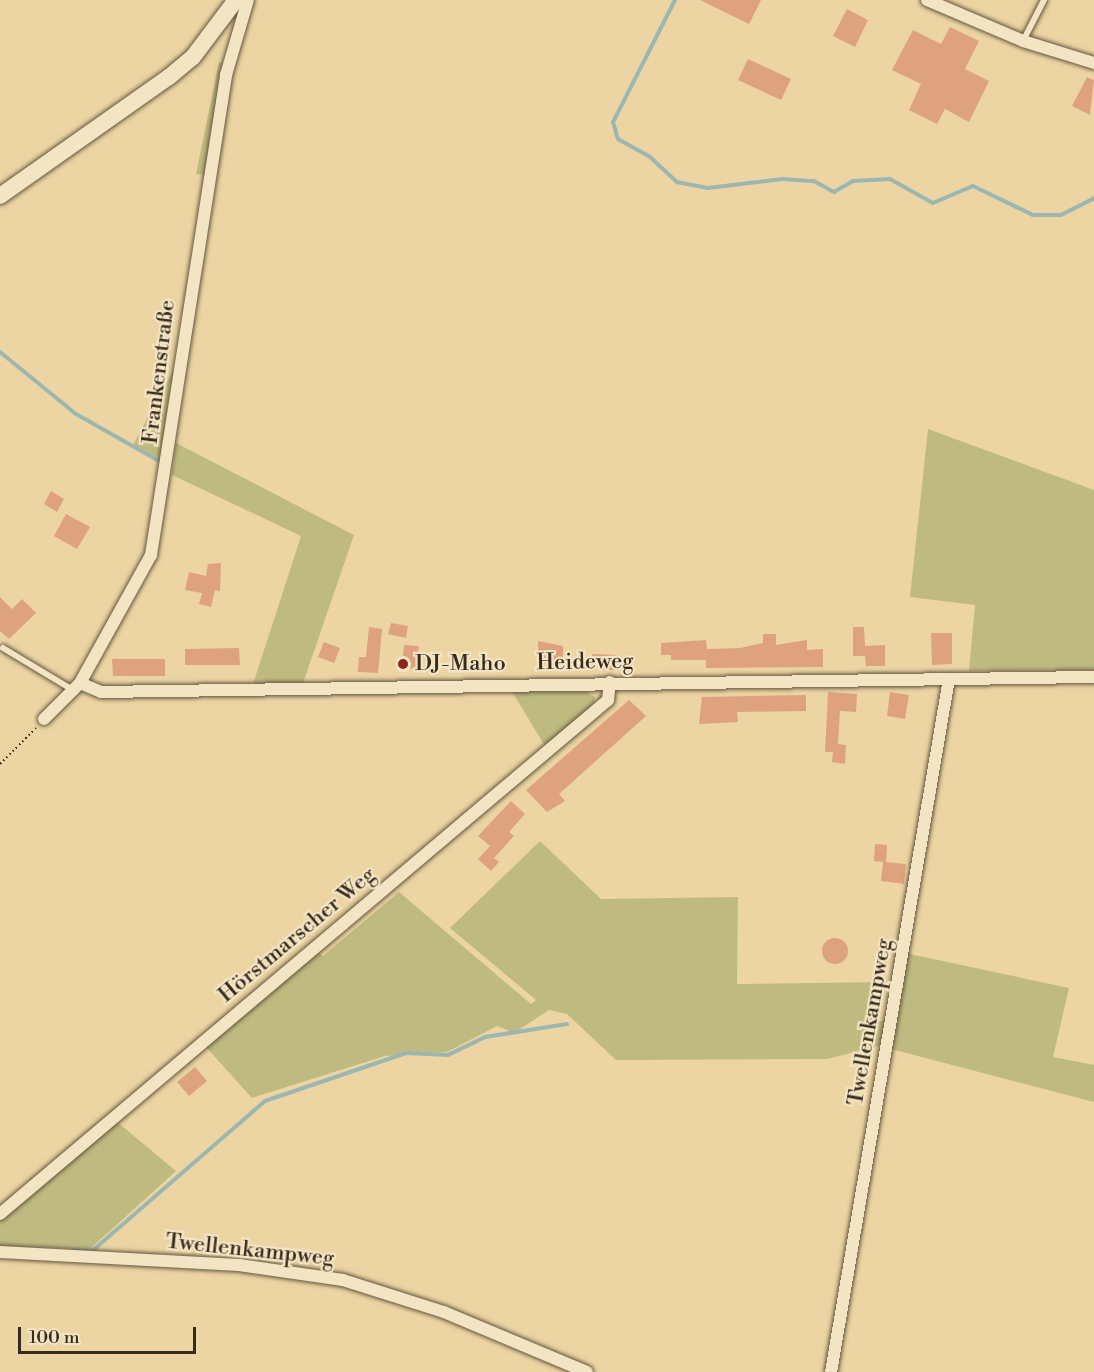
<!DOCTYPE html>
<html>
<head>
<meta charset="utf-8">
<style>
  body { margin:0 }
  #map { position:relative; width:1094px; height:1372px; overflow:hidden; background:#ecd5a3; font-family:"Libre Bodoni",serif }
  div>[style] { position:absolute }
  .green>* { inset:0; background:#bfbb80 }
  .stream>* { height:4px; margin:-2px; padding:0 2px; transform-origin:2px; border-radius:2px; background:#9cb6b0 }
  .building>* { inset:0; background:#dea27f }
  .round { border-radius:50% }
  .path>* { height:2px; margin-top:-1px; transform-origin:0; background:repeating-linear-gradient(90deg,#372b1e 0 1.5px,transparent 0 4.5px) }
  .roads { filter:drop-shadow(0 0 2px #64563f) drop-shadow(0 0 2px #64563f) }
  .lane>* { height:6px; margin:-3px; padding:0 3px; transform-origin:3px; border-radius:3px; background:#f3e4c3 }
  .street>* { height:12px; margin:-6px; padding:0 6px; transform-origin:6px; border-radius:6px; background:#f3e4c3 }
  .secondary>* { height:16px; margin:-8px; padding:0 8px; transform-origin:8px; border-radius:8px; background:#f3e4c3 }
  .dots>* { width:16px; height:16px; translate:-50% -50%; box-sizing:border-box; border:3px solid #f3e4c3; border-radius:50% }
  span { translate:-50% -50%; white-space:nowrap; text-align:center; line-height:1.15; -webkit-text-stroke:4.5px #f3e4c3; paint-order:stroke }
  .street-label { font-size:22px; color:#372b1e }
  .poi-label { font-size:22px; color:#372b1e }
  .left { translate:0 -50%; text-align:left }
  .scale { position:absolute; left:18px; top:1327px; width:178px; height:27px; box-sizing:border-box; border:3px solid #372b1e; border-top:0; padding-left:8px; font-size:18px; line-height:21px; white-space:nowrap; color:#372b1e; -webkit-text-stroke:4px #f3e4c3; paint-order:stroke }
</style>
</head>
<body>
<div id="map">
  <div class="green">
    <i style="clip-path:polygon(219px 62px,226px 63px,206px 175px,196px 174px)"></i>
    <i style="clip-path:polygon(175px 367px,163px 460px,132px 447px)"></i>
    <i style="clip-path:polygon(928px 429px,1094px 490px,1094px 670px,969px 671px,975px 605px,910px 597px)"></i>
    <i style="clip-path:polygon(176px 443px,354px 535px,303px 683px,253px 684px,301px 536px,172px 475px)"></i>
    <i style="clip-path:polygon(511px 690px,584px 691px,595px 697px,593px 707px,545px 746px)"></i>
    <i style="clip-path:polygon(540px 841px,601px 899px,738px 897px,737px 984px,881px 982px,875px 1021px,886px 1021px,882px 1045px,827px 1059px,616px 1060px,567px 1014px,549px 1010px,514px 1033px,497px 1026px,447px 1052px,385px 1056px,252px 1098px,205px 1046px,318px 951px,323px 956px,399px 892px,531px 1004px,536px 1000px,450px 928px)"></i>
    <i style="clip-path:polygon(905px 953px,1069px 988px,1053px 1057px,1094px 1065px,1094px 1102px,891px 1049px)"></i>
    <i style="clip-path:polygon(116px 1121px,176px 1171px,90px 1249px,0 1246px,0 1221px)"></i>
  </div>
  <div class="stream">
    <i style="left:675px;top:0;width:137px;rotate:116.9deg"></i>
    <i style="left:613px;top:122px;width:18px;rotate:74deg"></i>
    <i style="left:618px;top:139px;width:37px;rotate:29deg"></i>
    <i style="left:650px;top:157px;width:37px;rotate:43deg"></i>
    <i style="left:677px;top:182px;width:32px;rotate:11deg"></i>
    <i style="left:708px;top:188px;width:75px;rotate:-6.9deg"></i>
    <i style="left:782px;top:179px;width:32px;rotate:4deg"></i>
    <i style="left:814px;top:181px;width:23px;rotate:29deg"></i>
    <i style="left:834px;top:192px;width:22px;rotate:-30deg"></i>
    <i style="left:853px;top:181px;width:37px;rotate:-3deg"></i>
    <i style="left:890px;top:179px;width:49px;rotate:29.2deg"></i>
    <i style="left:933px;top:203px;width:43px;rotate:-23deg"></i>
    <i style="left:973px;top:186px;width:67px;rotate:25.8deg"></i>
    <i style="left:1033px;top:215px;width:28px"></i>
    <i style="left:1061px;top:215px;width:37px;rotate:-27deg"></i>
    <i style="left:0;top:352px;width:98px;rotate:39.2deg"></i>
    <i style="left:76px;top:414px;width:98px;rotate:29.5deg"></i>
    <i style="left:73px;top:1250px;width:19px;rotate:3deg"></i>
    <i style="left:92px;top:1251px;width:229px;rotate:-40.9deg"></i>
    <i style="left:265px;top:1101px;width:149px;rotate:-18.8deg"></i>
    <i style="left:406px;top:1053px;width:42px;rotate:2.7deg"></i>
    <i style="left:448px;top:1055px;width:41px;rotate:-25.9deg"></i>
    <i style="left:485px;top:1037px;width:83px;rotate:-9deg"></i>
  </div>
  <div class="building">
    <i style="clip-path:polygon(700px 0,761px 0,749px 24px)"></i>
    <i style="clip-path:polygon(847px 9px,868px 20px,855px 47px,833px 36px)"></i>
    <i style="clip-path:polygon(950px 27px,979px 41px,965px 69px,989px 81px,969px 122px,945px 109px,937px 124px,909px 110px,921px 84px,892px 70px,913px 30px,941px 44px)"></i>
    <i style="clip-path:polygon(748px 59px,791px 79px,781px 100px,738px 80px)"></i>
    <i style="clip-path:polygon(1087px 77px,1094px 80px,1090px 115px,1072px 106px)"></i>
    <i style="clip-path:polygon(51px 491px,64px 499px,57px 512px,44px 504px)"></i>
    <i style="clip-path:polygon(66px 514px,90px 527px,77px 549px,54px 536px)"></i>
    <i style="clip-path:polygon(221px 563px,220px 591px,215px 590px,211px 607px,199px 604px,202px 593px,185px 590px,189px 572px,206px 576px,208px 564px)"></i>
    <i style="clip-path:polygon(0 597px,12px 609px,22px 599px,36px 613px,9px 639px,0 631px)"></i>
    <i style="clip-path:polygon(391px 623px,408px 626px,406px 638px,388px 634px)"></i>
    <i style="clip-path:polygon(369px 627px,382px 629px,378px 673px,358px 672px,359px 657px,366px 657px)"></i>
    <i style="clip-path:polygon(853px 627px,864px 627px,865px 646px,885px 645px,885px 666px,866px 666px,865px 656px,853px 656px)"></i>
    <i style="clip-path:polygon(931px 633px,952px 633px,952px 664px,932px 665px)"></i>
    <i style="clip-path:polygon(763px 634px,776px 634px,776px 645px,807px 640px,807px 650px,823px 649px,823px 667px,706px 668px,706px 660px,671px 660px,671px 655px,661px 655px,661px 643px,706px 640px,707px 649px,740px 648px,763px 643px)"></i>
    <i style="clip-path:polygon(538px 641px,563px 646px,563px 663px,539px 664px)"></i>
    <i style="clip-path:polygon(324px 642px,340px 648px,334px 663px,318px 657px)"></i>
    <i style="clip-path:polygon(404px 645px,419px 646px,416px 669px,402px 667px)"></i>
    <i style="clip-path:polygon(239px 648px,240px 665px,185px 665px,185px 649px)"></i>
    <i style="clip-path:polygon(592px 654px,618px 655px,618px 670px,600px 670px,600px 664px,592px 664px)"></i>
    <i style="clip-path:polygon(112px 659px,165px 659px,165px 676px,113px 676px)"></i>
    <i style="clip-path:polygon(828px 692px,857px 694px,856px 712px,840px 711px,838px 744px,846px 745px,845px 764px,832px 762px,833px 752px,825px 752px)"></i>
    <i style="clip-path:polygon(890px 692px,909px 695px,905px 719px,887px 716px)"></i>
    <i style="clip-path:polygon(806px 695px,806px 711px,737px 712px,738px 722px,699px 724px,702px 697px)"></i>
    <i style="clip-path:polygon(629px 700px,646px 716px,559px 794px,565px 801px,547px 812px,526px 790px)"></i>
    <i style="clip-path:polygon(511px 801px,525px 814px,509px 832px,514px 836px,494px 858px,499px 862px,491px 871px,478px 859px,490px 846px,478px 836px)"></i>
    <i style="clip-path:polygon(875px 844px,887px 845px,886px 862px,906px 864px,904px 884px,881px 881px,883px 862px,874px 861px)"></i>
    <i class="round" style="left:822px;top:938px;width:26px;height:26px"></i>
    <i style="clip-path:polygon(195px 1067px,207px 1081px,189px 1096px,177px 1082px)"></i>
  </div>
  <div class="path">
    <i style="left:0;top:764px;width:51px;rotate:-45deg"></i>
  </div>
  <div class="roads">
    <div class="lane">
      <i style="left:1023px;top:41px;width:46px;rotate:-62.9deg"></i>
      <i style="left:3px;top:648px;width:82px;rotate:31deg"></i>
    </div>
    <div class="street">
      <i style="left:927px;top:0;width:104px;rotate:23.1deg"></i>
      <i style="left:1023px;top:41px;width:74px;rotate:17.2deg"></i>
      <i style="left:80px;top:683px;width:23px;rotate:23deg"></i>
      <i style="left:101px;top:692px;width:993px;rotate:-0.87deg"></i>
      <i style="left:44px;top:719px;width:51px;rotate:-45deg"></i>
      <i style="left:80px;top:683px;width:146px;rotate:-61deg"></i>
      <i style="left:151px;top:555px;width:486px;rotate:-81.1deg"></i>
      <i style="left:226px;top:75px;width:78px;rotate:-73.7deg"></i>
      <i style="left:0;top:1214px;width:796px;rotate:-40.21deg"></i>
      <i style="left:608px;top:700px;width:18px;rotate:-84deg"></i>
      <i style="left:0;top:1252px;width:239px;rotate:3.1deg"></i>
      <i style="left:239px;top:1265px;width:105px;rotate:8.2deg"></i>
      <i style="left:343px;top:1280px;width:106px;rotate:17.6deg"></i>
      <i style="left:444px;top:1312px;width:155px;rotate:22.8deg"></i>
      <i style="left:831px;top:1372px;width:703px;rotate:-80.34deg"></i>
    </div>
    <div class="secondary">
      <i style="left:0;top:196px;width:207px;rotate:-35.2deg"></i>
      <i style="left:169px;top:77px;width:31px;rotate:-40deg"></i>
      <i style="left:193px;top:57px;width:71px;rotate:-53deg"></i>
    </div>
  </div>
  <div class="dots">
    <i style="left:403px;top:664px;background:#8f2418"></i>
  </div>
  <div class="street-label">
    <span style="left:159px;top:372px;rotate:-83deg">Frankenstraße</span>
    <span style="left:585px;top:662px;rotate:-1deg">Heideweg</span>
    <span style="left:297px;top:935px;rotate:-40deg">Hörstmarscher Weg</span>
    <span style="left:870px;top:1022px;rotate:-80deg">Twellenkampweg</span>
    <span style="left:250px;top:1250px;rotate:6deg">Twellenkampweg</span>
  </div>
  <div class="poi-label">
    <span class="left" style="left:415px;top:664px">DJ-Maho</span>
  </div>
  <div class="scale">100 m</div>
</div>
</body>
</html>
